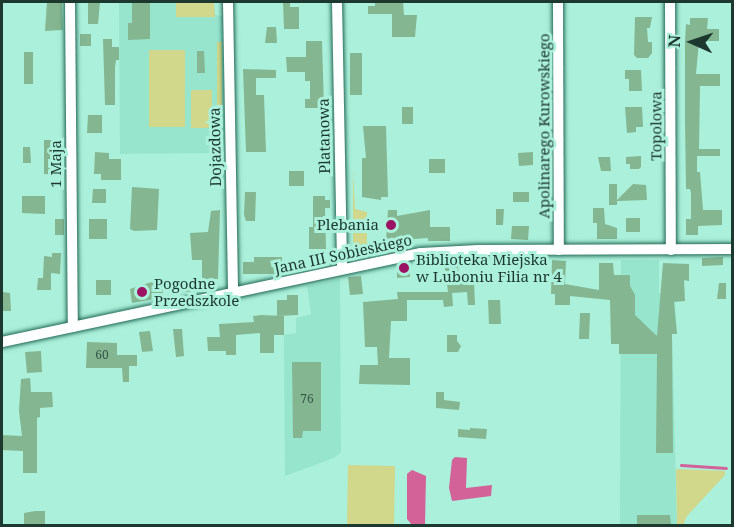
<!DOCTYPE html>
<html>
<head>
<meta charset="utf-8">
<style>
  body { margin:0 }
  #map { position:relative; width:734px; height:527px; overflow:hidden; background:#abf0da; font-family:"Noto Serif",serif }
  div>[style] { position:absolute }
  .built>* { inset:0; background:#97e5cd }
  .green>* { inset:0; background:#d1d78b }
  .water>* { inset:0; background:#d26298 }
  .stream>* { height:3px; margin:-1.5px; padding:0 1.5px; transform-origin:1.5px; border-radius:1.5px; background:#d26298 }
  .building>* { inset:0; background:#84b691 }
  .roads { filter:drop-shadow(0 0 2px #226855) drop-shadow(0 0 2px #226855) }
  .minor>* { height:10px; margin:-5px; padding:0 5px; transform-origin:5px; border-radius:5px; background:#fff }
  .dots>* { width:16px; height:16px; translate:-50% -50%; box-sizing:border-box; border:3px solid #abf0da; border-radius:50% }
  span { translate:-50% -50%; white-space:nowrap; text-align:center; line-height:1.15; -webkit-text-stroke:6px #abf0da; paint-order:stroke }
  .number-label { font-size:12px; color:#365848 }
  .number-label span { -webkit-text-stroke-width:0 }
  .street-label { font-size:15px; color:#1c382f }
  .poi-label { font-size:15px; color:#1c382f }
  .right { translate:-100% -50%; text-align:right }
  .left { translate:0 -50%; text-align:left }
  .frame { position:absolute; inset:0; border:3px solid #1c382f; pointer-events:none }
  .north { position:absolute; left:662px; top:12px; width:60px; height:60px; -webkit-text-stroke:4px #abf0da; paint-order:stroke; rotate:273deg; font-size:16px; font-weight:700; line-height:24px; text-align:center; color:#1c382f }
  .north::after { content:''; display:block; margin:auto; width:21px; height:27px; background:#1c382f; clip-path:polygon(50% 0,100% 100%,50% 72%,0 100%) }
</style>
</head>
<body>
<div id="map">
  <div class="built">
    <i style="clip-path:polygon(119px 2px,214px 2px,215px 15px,223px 16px,224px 153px,120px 154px)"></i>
    <i style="clip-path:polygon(621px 260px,659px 260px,659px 293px,674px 291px,677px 334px,672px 334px,677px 525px,620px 526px)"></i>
    <i style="clip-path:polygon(340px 279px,341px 452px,334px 458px,285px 476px,284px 335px,296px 333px,296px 318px,311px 314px,307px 286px)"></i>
  </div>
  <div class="green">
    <i style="clip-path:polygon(176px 2px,214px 2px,215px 17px,176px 17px)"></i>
    <i style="clip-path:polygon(217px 42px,222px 42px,222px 144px,217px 144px)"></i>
    <i style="clip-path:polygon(149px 50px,185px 50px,185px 127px,149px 127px)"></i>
    <i style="clip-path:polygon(191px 90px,212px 90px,212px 128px,191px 128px)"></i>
    <i style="clip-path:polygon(353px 171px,355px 209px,367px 212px,367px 247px,358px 248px,353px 242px)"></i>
    <i style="clip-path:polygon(348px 465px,395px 466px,394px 525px,347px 525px)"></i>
    <i style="clip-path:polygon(676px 469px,725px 471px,725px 475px,687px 516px,683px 525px,677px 525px)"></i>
  </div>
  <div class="water">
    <i style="clip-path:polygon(455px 457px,467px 458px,466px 488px,492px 485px,491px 496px,452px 501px,449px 488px,452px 460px)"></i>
    <i style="clip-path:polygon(412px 470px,426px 476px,425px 525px,412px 525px,407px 519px,407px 474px)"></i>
  </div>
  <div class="stream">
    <i style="left:681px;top:465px;width:45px;rotate:3.8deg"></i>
  </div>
  <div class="building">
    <i style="clip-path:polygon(47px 2px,62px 2px,63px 30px,45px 31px)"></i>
    <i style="clip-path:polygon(88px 2px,100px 2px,98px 24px,88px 24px)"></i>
    <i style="clip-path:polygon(132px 2px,150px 2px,150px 39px,128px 40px,128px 23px,132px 23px)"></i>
    <i style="clip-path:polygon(283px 2px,290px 2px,290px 7px,299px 7px,299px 29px,284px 29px)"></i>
    <i style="clip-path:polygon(375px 2px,403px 2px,404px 15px,417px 15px,415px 37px,392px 37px,392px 14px,368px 14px,368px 6px,375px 6px)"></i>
    <i style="clip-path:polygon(635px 17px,652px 17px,650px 28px,647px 28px,648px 42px,652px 42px,652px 53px,648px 58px,637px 58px,634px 55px)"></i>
    <i style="clip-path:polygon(690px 18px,708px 18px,707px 29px,719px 29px,719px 41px,699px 41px,696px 74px,720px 74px,720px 86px,700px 86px,699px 149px,720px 149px,720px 156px,697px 156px,697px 172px,700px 172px,703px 210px,722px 210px,722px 225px,698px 226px,698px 235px,686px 235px,686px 219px,691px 219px,691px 193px,690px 189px,686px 189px,685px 121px,685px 41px,686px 24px,690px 25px)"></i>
    <i style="clip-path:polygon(267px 27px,276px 27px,277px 43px,265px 43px)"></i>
    <i style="clip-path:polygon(80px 34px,91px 34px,91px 46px,80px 46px)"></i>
    <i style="clip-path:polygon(103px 39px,112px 39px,112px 47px,119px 47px,119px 60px,116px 60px,115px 67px,115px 105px,105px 105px)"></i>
    <i style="clip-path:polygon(306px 41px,322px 41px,324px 108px,305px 108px,305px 99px,310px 99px,310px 81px,305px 81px,305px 72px,287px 72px,286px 57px,306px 57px)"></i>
    <i style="clip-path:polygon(197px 51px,204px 51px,205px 73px,197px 73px)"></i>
    <i style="clip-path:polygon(24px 52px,33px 52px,33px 84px,24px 84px)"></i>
    <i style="clip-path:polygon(350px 53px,362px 53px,362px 95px,350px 95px)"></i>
    <i style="clip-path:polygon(243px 69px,276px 70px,276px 78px,256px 78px,256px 95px,264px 95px,266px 152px,246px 152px)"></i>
    <i style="clip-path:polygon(625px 70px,641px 70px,642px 91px,629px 91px,629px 79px,625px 79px)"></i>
    <i style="clip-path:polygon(402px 107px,413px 107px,413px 124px,402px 124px)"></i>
    <i style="clip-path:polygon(625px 107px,642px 107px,643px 127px,636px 127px,636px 132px,627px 133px)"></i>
    <i style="clip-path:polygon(88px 115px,102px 115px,102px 133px,87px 133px)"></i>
    <i style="clip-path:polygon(363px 126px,386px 126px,388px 197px,381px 197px,381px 200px,362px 197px,362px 158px,366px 158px)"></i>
    <i style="clip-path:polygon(44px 140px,53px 140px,53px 145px,63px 145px,63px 175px,44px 174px)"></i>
    <i style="clip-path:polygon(23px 147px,30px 147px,31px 163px,23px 163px)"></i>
    <i style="clip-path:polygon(95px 152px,109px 153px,109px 159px,121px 159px,121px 180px,101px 180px,101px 174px,94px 174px)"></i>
    <i style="clip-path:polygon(533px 152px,533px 165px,519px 166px,518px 153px)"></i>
    <i style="clip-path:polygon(641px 156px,641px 167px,639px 169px,630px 169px,630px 164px,626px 164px,626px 157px)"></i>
    <i style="clip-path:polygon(598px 157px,610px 157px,611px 171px,601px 171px)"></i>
    <i style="clip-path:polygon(429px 159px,445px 159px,445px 173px,429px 173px)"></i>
    <i style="clip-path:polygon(289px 171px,304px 171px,304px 186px,289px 186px)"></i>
    <i style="clip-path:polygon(609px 184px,617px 184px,617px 200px,633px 184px,646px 185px,647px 200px,617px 201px,617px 205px,609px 205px)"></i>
    <i style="clip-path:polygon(132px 187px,159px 189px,157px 230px,134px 231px,130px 229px)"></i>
    <i style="clip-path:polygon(93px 189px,106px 189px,106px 203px,92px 203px)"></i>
    <i style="clip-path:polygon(245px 192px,256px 192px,255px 221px,246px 221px,244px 215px)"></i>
    <i style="clip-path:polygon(513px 192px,529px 192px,529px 202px,513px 202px)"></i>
    <i style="clip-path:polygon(22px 196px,45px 196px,45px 214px,22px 213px)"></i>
    <i style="clip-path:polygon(313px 196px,325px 196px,325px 200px,330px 200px,330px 208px,325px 208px,326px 249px,309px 249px,309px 227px,313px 227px)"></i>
    <i style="clip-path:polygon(593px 208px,604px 208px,605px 224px,617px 228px,617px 239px,597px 239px,597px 223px,593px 223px)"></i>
    <i style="clip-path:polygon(496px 209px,504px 209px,503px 225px,496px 225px)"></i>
    <i style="clip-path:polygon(220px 210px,218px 279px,202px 279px,202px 260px,192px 260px,190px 233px,208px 232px,211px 211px)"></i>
    <i style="clip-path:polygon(388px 210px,397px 210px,397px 216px,430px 210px,430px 227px,450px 227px,450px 241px,428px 241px,428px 238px,386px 241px)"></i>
    <i style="clip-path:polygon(626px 218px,640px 218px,640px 232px,626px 232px)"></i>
    <i style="clip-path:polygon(55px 219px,64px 219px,64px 235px,55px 235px)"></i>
    <i style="clip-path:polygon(89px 219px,107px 219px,107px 239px,89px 239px)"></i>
    <i style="clip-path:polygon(512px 226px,529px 226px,528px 240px,511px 239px)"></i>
    <i style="clip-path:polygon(52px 253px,61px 253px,60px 274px,51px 273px,51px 290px,37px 290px,38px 278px,43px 278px,44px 256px,52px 257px)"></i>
    <i style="clip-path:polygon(254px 257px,282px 257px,282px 274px,243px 274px,243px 262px,254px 262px)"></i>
    <i style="clip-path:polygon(723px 257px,723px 265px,702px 266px,702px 258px)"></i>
    <i style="clip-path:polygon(552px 260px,566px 261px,565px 284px,599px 290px,599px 263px,613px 263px,614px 275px,630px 275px,630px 286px,635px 295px,635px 315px,657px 336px,663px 263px,689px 264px,689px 281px,684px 280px,685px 301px,674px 302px,677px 334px,672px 334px,673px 453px,656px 453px,657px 354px,619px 354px,619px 344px,611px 344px,610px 300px,570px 296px,570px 305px,555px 305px,555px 294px,551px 294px)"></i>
    <i style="clip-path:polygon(410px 266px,410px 277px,397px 278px,397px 267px)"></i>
    <i style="clip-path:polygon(458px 266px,460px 283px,474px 282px,475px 305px,468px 305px,467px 292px,452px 293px,453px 306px,444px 307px,443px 300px,407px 300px,407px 321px,391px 321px,389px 358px,410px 358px,410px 385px,359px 384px,360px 365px,378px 365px,377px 347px,365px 347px,363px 302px,398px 299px,397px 292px,448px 292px,445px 268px)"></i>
    <i style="clip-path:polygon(361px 276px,363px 294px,350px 295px,348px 277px)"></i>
    <i style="clip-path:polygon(161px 279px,163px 293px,154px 294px,155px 299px,132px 303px,130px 289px)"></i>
    <i style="clip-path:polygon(96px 280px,111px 280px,111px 295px,96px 295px)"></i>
    <i style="clip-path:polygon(181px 280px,197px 280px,197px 292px,181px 292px)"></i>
    <i style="clip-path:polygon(719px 283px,726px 283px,726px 299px,717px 299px)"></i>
    <i style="clip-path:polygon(2px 292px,10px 293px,11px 311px,2px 311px)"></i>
    <i style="clip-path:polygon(287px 295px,298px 295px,298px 315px,277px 316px,277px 300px,287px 300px)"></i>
    <i style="clip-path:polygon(488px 300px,500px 300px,501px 324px,489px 324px)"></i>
    <i style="clip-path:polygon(580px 313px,590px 313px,589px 339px,579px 339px)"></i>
    <i style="clip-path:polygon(261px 315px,284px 316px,284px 335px,274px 335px,274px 353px,260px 353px,260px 333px,236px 335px,236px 355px,226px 355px,226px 351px,208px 351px,207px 337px,220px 337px,219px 324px,254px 322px,253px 316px)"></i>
    <i style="clip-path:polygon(173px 329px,182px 329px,184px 356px,176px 357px)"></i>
    <i style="clip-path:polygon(150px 331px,153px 351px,142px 352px,139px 332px)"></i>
    <i style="clip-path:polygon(447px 335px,457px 335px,457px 341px,461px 346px,458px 352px,447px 352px)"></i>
    <i style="clip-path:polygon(87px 342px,117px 343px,117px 355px,137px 355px,137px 366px,129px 366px,129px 382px,123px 382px,122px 368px,86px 368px)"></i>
    <i style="clip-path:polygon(41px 351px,42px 372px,27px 373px,25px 352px)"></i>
    <i style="clip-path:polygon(292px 362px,321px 362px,321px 431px,303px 431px,302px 438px,293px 438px)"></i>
    <i style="clip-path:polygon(30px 378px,31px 392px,52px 392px,53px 407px,40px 408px,40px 417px,37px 418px,37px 473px,23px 473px,23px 451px,2px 450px,2px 435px,22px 436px,19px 411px,21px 379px)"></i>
    <i style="clip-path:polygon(436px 392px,444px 392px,444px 400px,460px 402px,459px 410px,436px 408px)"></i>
    <i style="clip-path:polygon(470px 428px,487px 429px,486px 439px,458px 437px,458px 429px,470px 430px)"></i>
    <i style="clip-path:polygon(35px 511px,45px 511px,45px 525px,24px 525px,24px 513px)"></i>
    <i style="clip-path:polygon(637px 515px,670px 515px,671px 525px,637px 525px)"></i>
  </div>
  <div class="roads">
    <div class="minor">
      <i style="left:70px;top:2px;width:325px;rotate:89.5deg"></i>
      <i style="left:228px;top:2px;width:290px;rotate:89deg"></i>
      <i style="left:337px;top:2px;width:267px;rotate:88.9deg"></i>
      <i style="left:558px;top:2px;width:248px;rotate:89.8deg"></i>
      <i style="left:670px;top:2px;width:248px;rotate:89.8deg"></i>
      <i style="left:2px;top:342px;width:428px;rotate:-12deg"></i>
      <i style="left:421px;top:253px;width:57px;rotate:-3deg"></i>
      <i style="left:478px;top:250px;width:254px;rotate:-0.2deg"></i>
    </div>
  </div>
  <div class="dots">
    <i style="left:391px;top:225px;background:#9c1363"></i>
    <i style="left:404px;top:268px;background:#9c1363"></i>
    <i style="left:142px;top:292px;background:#9c1363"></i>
  </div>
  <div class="number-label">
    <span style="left:102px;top:355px">60</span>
    <span style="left:307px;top:399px">76</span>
  </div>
  <div class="street-label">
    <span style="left:544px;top:126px;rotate:-90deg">Apolinarego Kurowskiego</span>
    <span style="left:656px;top:126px;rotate:-90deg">Topolowa</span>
    <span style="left:324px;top:136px;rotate:-91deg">Platanowa</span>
    <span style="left:215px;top:147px;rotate:-91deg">Dojazdowa</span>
    <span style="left:56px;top:164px;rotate:-90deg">1 Maja</span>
    <span style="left:343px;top:254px;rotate:-12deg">Jana III Sobieskiego</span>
  </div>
  <div class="poi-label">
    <span class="right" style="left:379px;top:225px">Plebania</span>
    <span class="left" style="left:416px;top:268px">Biblioteka Miejska<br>w Luboniu Filia nr 4</span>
    <span class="left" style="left:154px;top:292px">Pogodne<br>Przedszkole</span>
  </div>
  <div class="frame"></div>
  <div class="north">N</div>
</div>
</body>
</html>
